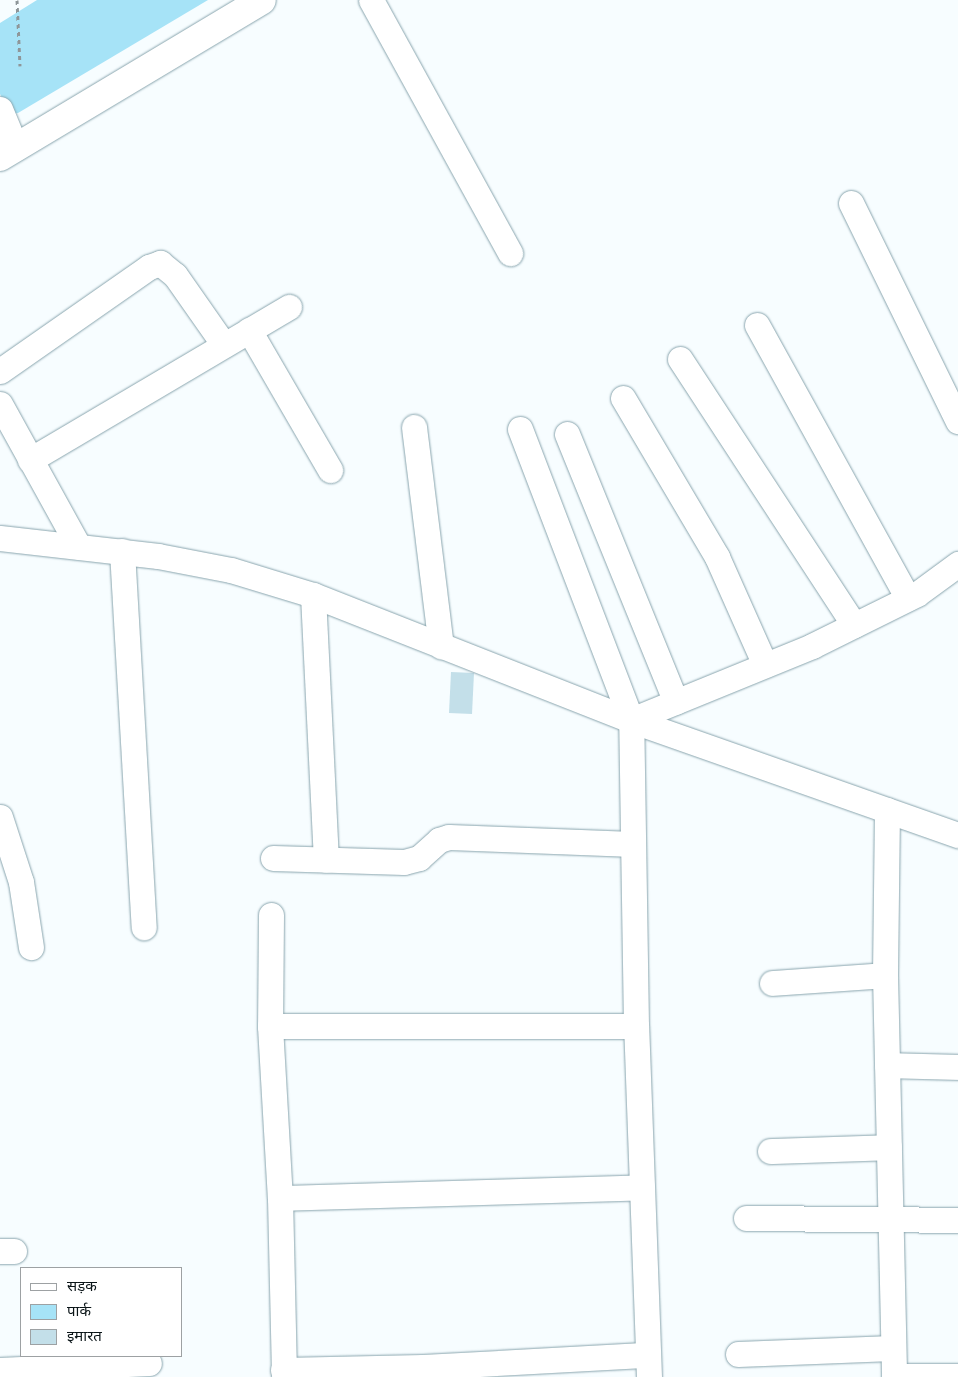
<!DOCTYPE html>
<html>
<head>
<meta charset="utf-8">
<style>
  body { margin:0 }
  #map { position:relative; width:958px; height:1377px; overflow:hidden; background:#f7fdff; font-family:Quicksand,"Noto Sans Devanagari",sans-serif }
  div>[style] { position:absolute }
  .green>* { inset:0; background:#a6e3f7 }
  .building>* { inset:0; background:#c3dfe9 }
  .path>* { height:3px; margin-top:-1.5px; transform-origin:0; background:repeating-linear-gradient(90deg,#8e9699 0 4px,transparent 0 8px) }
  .roads { filter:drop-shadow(0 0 1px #89a5ae) drop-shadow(0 0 1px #89a5ae) }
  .minor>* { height:25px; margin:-12.5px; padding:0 12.5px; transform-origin:12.5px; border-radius:12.5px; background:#fff }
  .major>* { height:28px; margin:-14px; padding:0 14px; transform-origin:14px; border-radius:14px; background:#fff }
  span { translate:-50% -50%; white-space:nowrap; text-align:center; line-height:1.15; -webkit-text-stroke:4px #fff; paint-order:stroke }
  .legend { position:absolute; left:20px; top:1267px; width:162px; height:90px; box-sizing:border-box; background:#fff; border:1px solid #9da1a3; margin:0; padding:6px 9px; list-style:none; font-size:15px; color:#0b1518 }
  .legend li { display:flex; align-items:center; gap:10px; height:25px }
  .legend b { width:25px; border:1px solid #9da1a3 }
</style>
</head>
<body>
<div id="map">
  <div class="green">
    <i style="clip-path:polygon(37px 0,208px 0,18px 113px,10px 114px,0 94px,0 23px)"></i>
  </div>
  <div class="building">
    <i style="clip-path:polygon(451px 672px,474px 673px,472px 714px,449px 713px)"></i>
  </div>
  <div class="path">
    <i style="left:17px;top:0;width:66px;rotate:87.4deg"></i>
  </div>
  <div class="roads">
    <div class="minor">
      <i style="left:371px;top:0;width:289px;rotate:61.2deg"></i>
      <i style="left:0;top:109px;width:42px;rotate:67.7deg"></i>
      <i style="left:851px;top:203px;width:243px;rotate:63.9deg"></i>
      <i style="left:757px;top:325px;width:312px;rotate:61.1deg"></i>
      <i style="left:249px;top:330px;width:162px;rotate:59.9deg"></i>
      <i style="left:680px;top:359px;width:318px;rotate:56.8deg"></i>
      <i style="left:0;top:371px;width:182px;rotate:-34.9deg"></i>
      <i style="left:149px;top:267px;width:12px;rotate:-20deg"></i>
      <i style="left:160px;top:263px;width:19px;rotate:39deg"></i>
      <i style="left:175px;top:275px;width:85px;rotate:55deg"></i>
      <i style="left:623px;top:398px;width:185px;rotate:59.4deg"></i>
      <i style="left:717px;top:557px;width:118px;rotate:66deg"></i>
      <i style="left:0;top:404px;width:163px;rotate:61.1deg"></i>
      <i style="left:414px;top:427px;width:221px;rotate:83deg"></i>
      <i style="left:520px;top:429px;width:311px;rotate:69.1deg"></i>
      <i style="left:567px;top:434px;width:289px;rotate:67.9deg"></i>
      <i style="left:30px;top:460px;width:301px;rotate:-30.6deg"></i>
      <i style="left:0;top:538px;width:159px;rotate:6.5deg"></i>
      <i style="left:158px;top:556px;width:74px;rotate:10.9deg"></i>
      <i style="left:231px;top:570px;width:86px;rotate:17deg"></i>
      <i style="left:313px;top:595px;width:342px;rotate:21.5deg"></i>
      <i style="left:631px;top:720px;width:347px;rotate:19.4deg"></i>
      <i style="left:122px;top:551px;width:377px;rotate:86.7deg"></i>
      <i style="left:313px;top:595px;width:265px;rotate:87.2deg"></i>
      <i style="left:887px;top:810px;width:165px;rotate:90.7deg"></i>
      <i style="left:885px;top:975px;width:402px;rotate:88.7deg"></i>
      <i style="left:0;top:817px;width:68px;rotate:72.1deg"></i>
      <i style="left:21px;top:882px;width:66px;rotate:81.3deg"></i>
      <i style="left:273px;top:858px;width:131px;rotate:1.7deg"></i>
      <i style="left:404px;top:862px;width:16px;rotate:-15deg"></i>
      <i style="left:419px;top:858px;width:27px;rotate:-42deg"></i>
      <i style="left:439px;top:840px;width:10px;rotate:-17deg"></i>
      <i style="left:449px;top:837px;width:184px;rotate:2.2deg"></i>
      <i style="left:271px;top:915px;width:111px;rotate:90.5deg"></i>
      <i style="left:270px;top:1026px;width:172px;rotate:86.7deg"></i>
      <i style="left:280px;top:1198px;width:179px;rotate:88.7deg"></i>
      <i style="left:772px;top:983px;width:113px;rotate:-4deg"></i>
      <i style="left:270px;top:1026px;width:366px"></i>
      <i style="left:887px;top:1065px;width:71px;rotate:1.6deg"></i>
      <i style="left:770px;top:1151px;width:119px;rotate:-1.9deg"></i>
      <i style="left:280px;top:1198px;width:362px;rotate:-1.7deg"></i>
      <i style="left:746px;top:1218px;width:212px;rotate:0.5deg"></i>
      <i style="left:0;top:1251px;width:14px"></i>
      <i style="left:738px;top:1354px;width:154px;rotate:-2.2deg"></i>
      <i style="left:0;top:1370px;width:149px;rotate:-2.7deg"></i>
      <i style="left:283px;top:1370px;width:140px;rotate:-1.2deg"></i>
      <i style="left:423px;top:1367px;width:225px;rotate:-3.1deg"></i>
      <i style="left:894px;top:1376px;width:64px"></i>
      <i style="left:649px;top:1377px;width:351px;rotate:-92.1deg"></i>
      <i style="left:636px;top:1026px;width:306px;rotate:-90.9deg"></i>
      <i style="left:631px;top:720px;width:196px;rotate:-22.2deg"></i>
      <i style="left:812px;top:646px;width:117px;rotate:-26.3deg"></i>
      <i style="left:917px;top:594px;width:51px;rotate:-36.2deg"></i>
    </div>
    <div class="major">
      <i style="left:0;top:157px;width:305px;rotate:-30.9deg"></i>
    </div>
  </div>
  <ul class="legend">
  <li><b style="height:6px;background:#fff"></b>सड़क</li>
  <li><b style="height:14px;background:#a6e3f7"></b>पार्क</li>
  <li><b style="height:14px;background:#c3dfe9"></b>इमारत</li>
  </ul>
</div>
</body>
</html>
